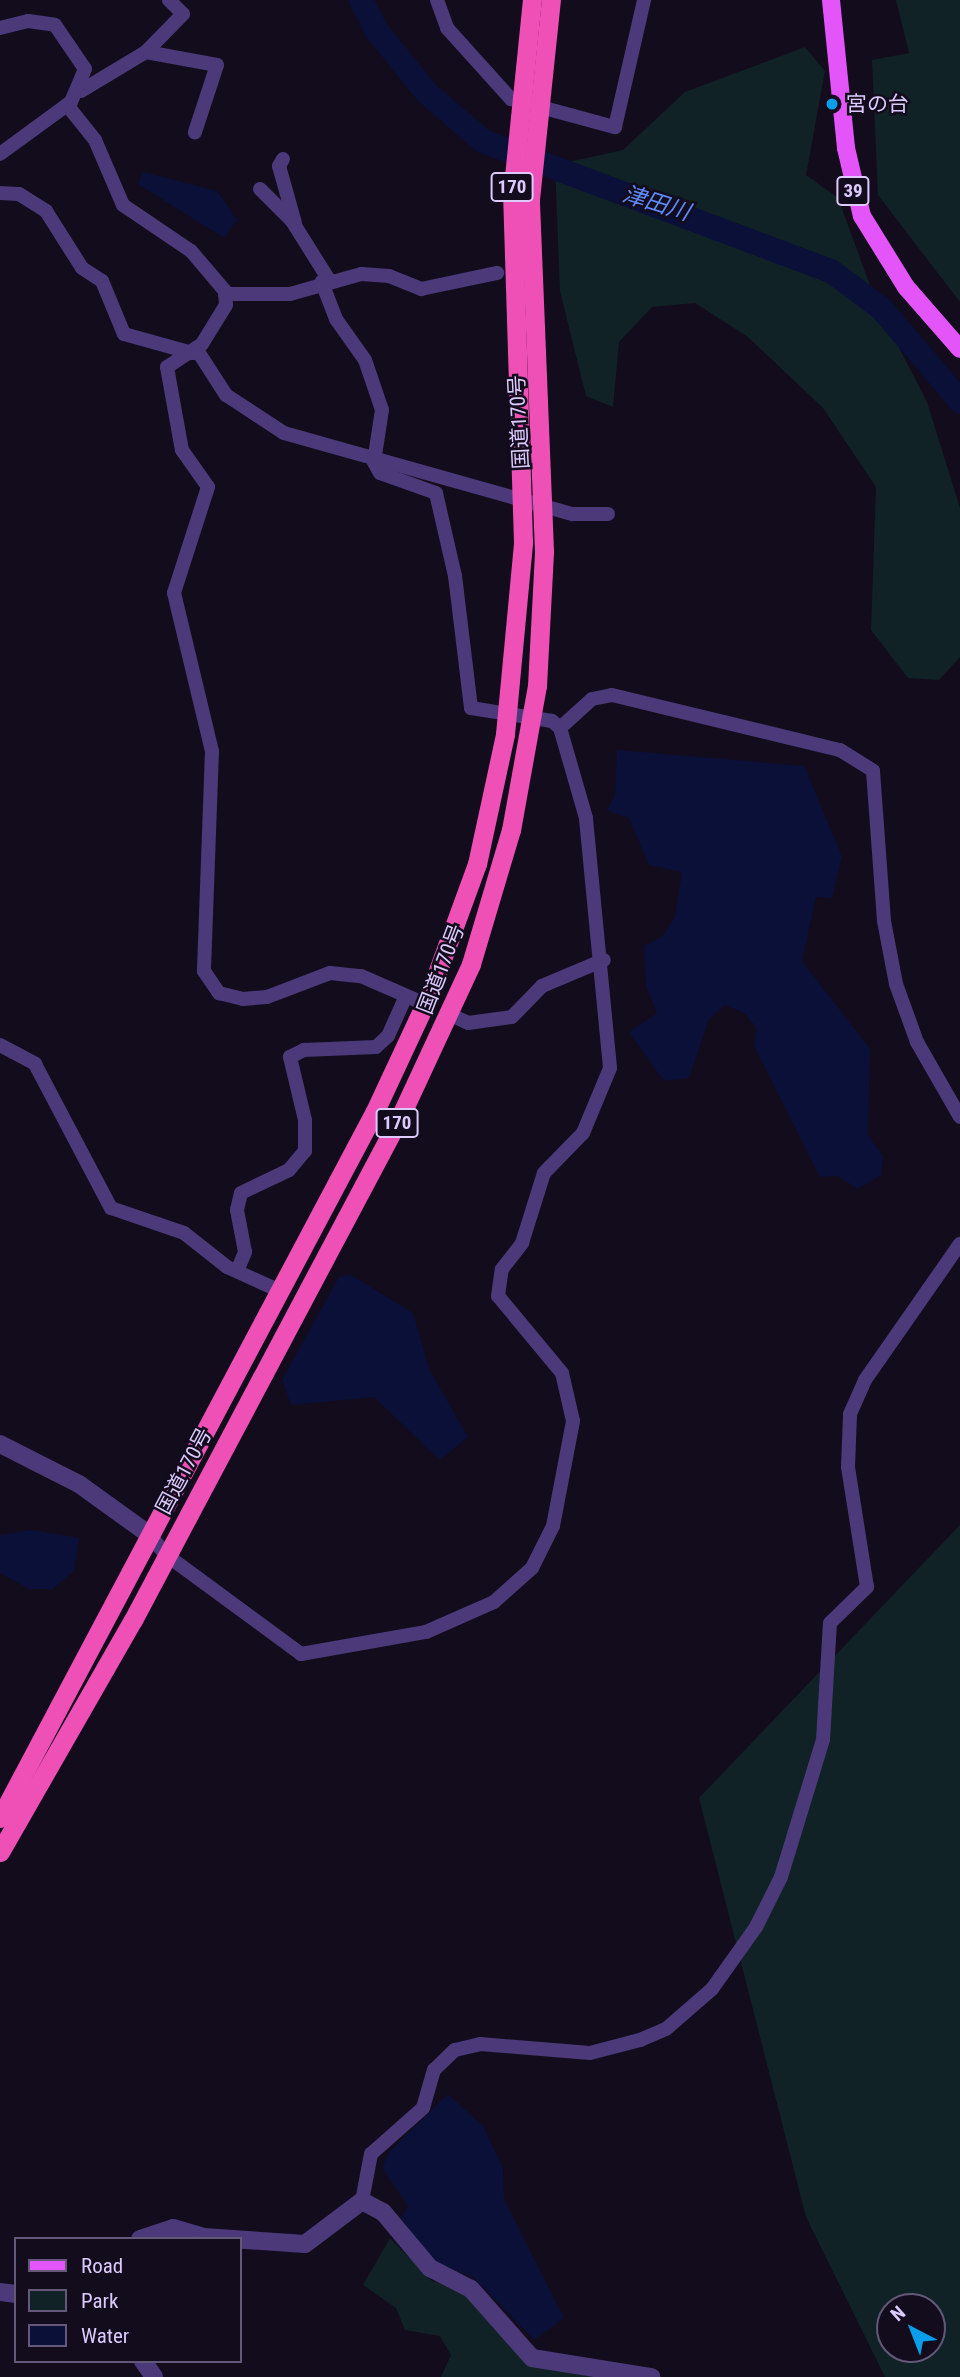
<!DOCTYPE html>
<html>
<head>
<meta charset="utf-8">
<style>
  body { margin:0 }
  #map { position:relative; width:960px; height:2377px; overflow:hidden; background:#130c1d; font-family:"Roboto Condensed","Noto Sans JP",sans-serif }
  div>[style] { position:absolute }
  .green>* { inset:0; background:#102226 }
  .water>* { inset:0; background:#0a1038 }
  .river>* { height:24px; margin:-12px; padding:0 12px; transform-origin:12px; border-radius:12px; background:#0a1038 }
  .minor>* { height:14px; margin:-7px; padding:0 7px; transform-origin:7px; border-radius:7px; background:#4b397a }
  .tertiary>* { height:18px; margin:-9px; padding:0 9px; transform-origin:9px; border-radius:9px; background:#4b397a }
  .primary>* { height:18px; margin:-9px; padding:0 9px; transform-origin:9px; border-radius:9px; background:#e355f8 }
  .trunk>* { height:19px; margin:-9.5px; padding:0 9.5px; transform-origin:9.5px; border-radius:9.5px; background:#ee50b6 }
  .dots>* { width:19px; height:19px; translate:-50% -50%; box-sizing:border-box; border:4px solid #130c1d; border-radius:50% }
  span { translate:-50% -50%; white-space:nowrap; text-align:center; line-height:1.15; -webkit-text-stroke:5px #130c1d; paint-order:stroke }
  .shield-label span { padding:2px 5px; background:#130c1d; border:2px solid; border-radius:5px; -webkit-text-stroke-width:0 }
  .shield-label { font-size:19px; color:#dccafd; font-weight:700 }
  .poi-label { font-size:21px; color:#dccafd }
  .left { translate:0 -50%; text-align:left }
  .street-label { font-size:21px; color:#dccafd }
  .water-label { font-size:23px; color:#5c8af9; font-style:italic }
  .legend { position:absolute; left:14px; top:2237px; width:228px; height:126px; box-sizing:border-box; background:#130c1d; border:2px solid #635877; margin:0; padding:9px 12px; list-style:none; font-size:21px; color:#dccafd }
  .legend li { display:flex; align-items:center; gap:14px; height:35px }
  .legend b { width:35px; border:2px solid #635877 }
  .north { position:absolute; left:876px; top:2293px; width:70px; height:70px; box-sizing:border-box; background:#130c1d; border:2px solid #635877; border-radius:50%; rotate:318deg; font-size:19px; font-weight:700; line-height:28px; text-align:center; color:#dccafd }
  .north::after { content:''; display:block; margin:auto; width:24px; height:32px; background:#099dea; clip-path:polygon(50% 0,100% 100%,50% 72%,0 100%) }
</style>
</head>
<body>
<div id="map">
  <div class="green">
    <i style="clip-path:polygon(896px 0,960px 0,960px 302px,878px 195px,872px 60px,909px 53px)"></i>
    <i style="clip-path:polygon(805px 47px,825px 71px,806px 175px,838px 198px,878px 307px,927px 402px,960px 508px,960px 657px,939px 680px,908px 678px,871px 630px,876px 487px,823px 408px,748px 337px,695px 303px,652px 307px,619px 342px,613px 407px,586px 396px,560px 291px,555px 165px,623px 150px,685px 92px)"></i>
    <i style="clip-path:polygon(evenodd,960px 1525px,960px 2377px,885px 2377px,806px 2217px,699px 1798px,960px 1525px,890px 2307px,932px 2307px,932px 2349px,890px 2349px,890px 2307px)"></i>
    <i style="clip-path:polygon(390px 2238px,432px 2281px,471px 2289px,532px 2358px,630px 2377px,441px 2377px,451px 2355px,440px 2336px,405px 2330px,396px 2308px,363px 2285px)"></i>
  </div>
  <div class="water">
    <i style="clip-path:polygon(143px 172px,217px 191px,237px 220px,224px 238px,138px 184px)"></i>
    <i style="clip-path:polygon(617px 750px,804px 766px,842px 856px,832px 898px,816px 897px,802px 961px,870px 1049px,868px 1135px,883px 1156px,881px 1175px,858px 1189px,838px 1176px,820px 1177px,754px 1046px,757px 1028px,744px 1013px,725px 1005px,709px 1019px,689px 1078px,664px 1081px,629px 1032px,657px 1013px,646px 986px,644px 946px,663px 936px,675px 917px,682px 872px,649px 865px,629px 818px,607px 810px,615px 795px)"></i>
    <i style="clip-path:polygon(351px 1275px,413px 1313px,429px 1369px,468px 1437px,440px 1460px,374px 1397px,291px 1405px,282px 1380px,339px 1277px)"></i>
    <i style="clip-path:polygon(31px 1530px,79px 1538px,74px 1571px,53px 1589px,29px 1589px,0 1573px,0 1535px)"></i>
    <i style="clip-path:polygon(448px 2094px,483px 2126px,503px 2168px,504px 2199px,564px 2318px,534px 2340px,473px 2277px,435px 2263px,401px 2218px,408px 2206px,382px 2168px,389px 2152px)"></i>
  </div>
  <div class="river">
    <i style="left:361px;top:0;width:35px;rotate:63deg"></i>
    <i style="left:377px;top:31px;width:80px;rotate:51.1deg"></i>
    <i style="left:427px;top:93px;width:74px;rotate:40.6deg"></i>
    <i style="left:483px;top:141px;width:371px;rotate:20.5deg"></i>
    <i style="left:831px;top:271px;width:64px;rotate:36.7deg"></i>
    <i style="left:882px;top:309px;width:121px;rotate:49.7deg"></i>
  </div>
  <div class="minor">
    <i style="left:437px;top:0;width:30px;rotate:70deg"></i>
    <i style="left:447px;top:28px;width:96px;rotate:48deg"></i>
    <i style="left:511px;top:99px;width:108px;rotate:15.1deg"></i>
    <i style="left:615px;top:127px;width:130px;rotate:-77.1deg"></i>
    <i style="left:0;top:28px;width:29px;rotate:-14deg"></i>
    <i style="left:28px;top:21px;width:27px;rotate:8deg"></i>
    <i style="left:55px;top:25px;width:53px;rotate:55.7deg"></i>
    <i style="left:85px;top:69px;width:36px;rotate:113deg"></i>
    <i style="left:71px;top:102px;width:88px;rotate:143.8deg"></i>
    <i style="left:146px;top:52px;width:72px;rotate:10.4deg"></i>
    <i style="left:217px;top:65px;width:71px;rotate:108.2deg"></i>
    <i style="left:81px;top:91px;width:76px;rotate:-31deg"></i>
    <i style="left:146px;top:52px;width:53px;rotate:-45.8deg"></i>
    <i style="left:183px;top:14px;width:20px;rotate:-135deg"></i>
    <i style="left:67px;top:105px;width:45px;rotate:51.3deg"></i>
    <i style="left:95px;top:140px;width:71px;rotate:66.7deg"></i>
    <i style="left:123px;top:205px;width:82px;rotate:34.1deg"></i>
    <i style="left:191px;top:251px;width:52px;rotate:49.6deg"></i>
    <i style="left:225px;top:291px;width:14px;rotate:86deg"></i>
    <i style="left:226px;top:305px;width:46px;rotate:121.6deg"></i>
    <i style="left:202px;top:344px;width:42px;rotate:146.7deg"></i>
    <i style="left:167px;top:367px;width:84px;rotate:79.8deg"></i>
    <i style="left:182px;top:450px;width:45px;rotate:54.9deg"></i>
    <i style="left:208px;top:487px;width:111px;rotate:107.8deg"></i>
    <i style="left:174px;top:593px;width:163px;rotate:76.5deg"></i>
    <i style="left:212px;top:751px;width:220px;rotate:92.1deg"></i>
    <i style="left:204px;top:971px;width:27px;rotate:56deg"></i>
    <i style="left:219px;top:993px;width:25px;rotate:14deg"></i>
    <i style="left:243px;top:999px;width:24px;rotate:-5deg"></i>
    <i style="left:267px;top:997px;width:67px;rotate:-20.9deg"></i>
    <i style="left:330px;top:973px;width:31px;rotate:6deg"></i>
    <i style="left:361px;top:976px;width:70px;rotate:23.6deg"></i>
    <i style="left:283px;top:159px;width:8px;rotate:120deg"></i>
    <i style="left:279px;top:166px;width:59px;rotate:74.3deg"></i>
    <i style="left:260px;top:189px;width:45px;rotate:45deg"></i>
    <i style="left:292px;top:221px;width:70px;rotate:57.9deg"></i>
    <i style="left:0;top:193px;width:19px;rotate:3deg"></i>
    <i style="left:19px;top:194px;width:32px;rotate:32deg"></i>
    <i style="left:46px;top:211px;width:67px;rotate:57.7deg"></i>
    <i style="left:82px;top:268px;width:24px;rotate:33deg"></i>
    <i style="left:102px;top:281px;width:57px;rotate:67.5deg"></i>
    <i style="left:124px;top:334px;width:71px;rotate:15.6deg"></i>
    <i style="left:225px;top:294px;width:65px"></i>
    <i style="left:290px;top:294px;width:74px;rotate:-15.7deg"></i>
    <i style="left:361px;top:274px;width:28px;rotate:4deg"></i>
    <i style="left:389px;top:276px;width:35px;rotate:22deg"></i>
    <i style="left:421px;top:289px;width:78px;rotate:-11.9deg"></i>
    <i style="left:197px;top:350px;width:54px;rotate:57.2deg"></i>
    <i style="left:226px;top:395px;width:69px;rotate:33.2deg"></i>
    <i style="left:284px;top:433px;width:300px;rotate:15.7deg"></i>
    <i style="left:573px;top:514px;width:35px"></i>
    <i style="left:560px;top:728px;width:43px;rotate:-42.2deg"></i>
    <i style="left:592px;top:699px;width:20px;rotate:-11deg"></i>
    <i style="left:612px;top:695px;width:235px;rotate:13.6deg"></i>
    <i style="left:840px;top:750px;width:39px;rotate:32deg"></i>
    <i style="left:873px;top:771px;width:150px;rotate:85.8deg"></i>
    <i style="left:884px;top:921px;width:64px;rotate:79.2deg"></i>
    <i style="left:896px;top:984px;width:62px;rotate:70.1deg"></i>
    <i style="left:917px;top:1042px;width:86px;rotate:60.2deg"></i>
    <i style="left:449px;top:1014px;width:21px;rotate:25deg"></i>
    <i style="left:468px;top:1023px;width:44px;rotate:-7.8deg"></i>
    <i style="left:512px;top:1017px;width:43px;rotate:-45.9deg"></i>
    <i style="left:542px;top:986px;width:67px;rotate:-22.8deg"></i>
    <i style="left:0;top:1045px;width:40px;rotate:28deg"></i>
    <i style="left:35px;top:1064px;width:163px;rotate:62.2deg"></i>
    <i style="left:111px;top:1208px;width:77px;rotate:18.9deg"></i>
    <i style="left:184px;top:1233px;width:55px;rotate:38.3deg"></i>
    <i style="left:227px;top:1267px;width:58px;rotate:24.4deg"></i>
    <i style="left:237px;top:1271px;width:21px;rotate:-67deg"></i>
    <i style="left:245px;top:1252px;width:43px;rotate:-100.8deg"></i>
    <i style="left:237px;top:1210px;width:17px;rotate:-77deg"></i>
    <i style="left:241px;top:1193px;width:53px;rotate:-25.6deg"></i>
    <i style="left:289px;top:1170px;width:25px;rotate:-50deg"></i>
    <i style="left:305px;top:1151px;width:31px;rotate:-90deg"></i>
    <i style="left:305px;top:1120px;width:65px;rotate:-103.4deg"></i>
    <i style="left:290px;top:1057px;width:16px;rotate:-27deg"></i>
    <i style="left:304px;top:1050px;width:72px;rotate:-2.4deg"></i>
    <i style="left:376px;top:1047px;width:16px;rotate:-43deg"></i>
    <i style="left:388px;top:1036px;width:44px;rotate:-65.8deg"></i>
    <i style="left:151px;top:1536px;width:23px;rotate:52deg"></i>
    <i style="left:165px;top:1554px;width:169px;rotate:36.3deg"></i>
    <i style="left:301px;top:1654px;width:127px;rotate:-10deg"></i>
    <i style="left:426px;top:1632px;width:74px;rotate:-23.8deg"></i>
    <i style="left:494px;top:1602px;width:51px;rotate:-41.8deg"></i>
    <i style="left:532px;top:1568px;width:47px;rotate:-63.4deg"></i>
    <i style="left:553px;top:1526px;width:107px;rotate:-79.2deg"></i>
    <i style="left:573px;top:1421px;width:49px;rotate:-102.9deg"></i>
    <i style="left:562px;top:1373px;width:100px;rotate:-129.7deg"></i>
    <i style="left:498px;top:1296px;width:27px;rotate:-82deg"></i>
    <i style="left:502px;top:1269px;width:33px;rotate:-52deg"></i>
    <i style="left:522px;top:1243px;width:73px;rotate:-72.6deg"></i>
    <i style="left:544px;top:1173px;width:56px;rotate:-45.7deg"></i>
    <i style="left:583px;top:1133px;width:70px;rotate:-67.4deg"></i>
    <i style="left:610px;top:1068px;width:251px;rotate:-95.5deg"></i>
    <i style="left:586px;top:818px;width:94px;rotate:-106.1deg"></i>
    <i style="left:560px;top:728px;width:11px;rotate:-139deg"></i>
    <i style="left:552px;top:721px;width:82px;rotate:-170.9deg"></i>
    <i style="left:471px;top:708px;width:133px;rotate:-96.9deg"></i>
    <i style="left:455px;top:576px;width:85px;rotate:-102.9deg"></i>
    <i style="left:436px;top:493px;width:59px;rotate:-160.3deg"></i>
    <i style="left:380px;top:473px;width:13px;rotate:-119deg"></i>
    <i style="left:374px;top:462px;width:53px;rotate:-81.3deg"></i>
    <i style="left:382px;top:410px;width:53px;rotate:-108.8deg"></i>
    <i style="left:365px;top:360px;width:50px;rotate:-125.3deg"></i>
    <i style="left:336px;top:319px;width:40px;rotate:-111deg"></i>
    <i style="left:362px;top:2201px;width:48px;rotate:-79.2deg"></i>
    <i style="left:371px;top:2154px;width:69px;rotate:-41.5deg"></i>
    <i style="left:423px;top:2108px;width:40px;rotate:-74deg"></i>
    <i style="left:434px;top:2070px;width:29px;rotate:-44deg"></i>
    <i style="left:455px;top:2050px;width:26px;rotate:-13deg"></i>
    <i style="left:480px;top:2044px;width:110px;rotate:4.7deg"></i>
    <i style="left:590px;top:2053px;width:52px;rotate:-14.6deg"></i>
    <i style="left:640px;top:2040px;width:28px;rotate:-23deg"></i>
    <i style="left:666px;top:2029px;width:61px;rotate:-41deg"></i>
    <i style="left:712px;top:1989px;width:76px;rotate:-54.6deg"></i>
    <i style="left:756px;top:1927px;width:56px;rotate:-63.4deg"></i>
    <i style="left:781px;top:1877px;width:143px;rotate:-73deg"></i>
    <i style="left:823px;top:1740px;width:117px;rotate:-86.6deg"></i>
    <i style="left:830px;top:1623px;width:52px;rotate:-44.2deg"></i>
    <i style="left:867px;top:1587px;width:121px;rotate:-99deg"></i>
    <i style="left:848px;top:1467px;width:53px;rotate:-87.8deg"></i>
    <i style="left:850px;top:1414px;width:37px;rotate:-66deg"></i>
    <i style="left:865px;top:1380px;width:166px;rotate:-55.1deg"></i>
  </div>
  <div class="tertiary">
    <i style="left:0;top:1444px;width:89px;rotate:26.9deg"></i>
    <i style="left:79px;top:1484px;width:89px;rotate:35.8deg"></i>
    <i style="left:140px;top:2239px;width:35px;rotate:-18deg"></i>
    <i style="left:173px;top:2228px;width:32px;rotate:16deg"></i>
    <i style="left:204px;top:2237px;width:101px;rotate:4deg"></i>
    <i style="left:305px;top:2244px;width:71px;rotate:-37deg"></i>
    <i style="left:362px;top:2201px;width:24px;rotate:28deg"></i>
    <i style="left:383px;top:2212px;width:73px;rotate:50deg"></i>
    <i style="left:430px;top:2268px;width:46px;rotate:27.1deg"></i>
    <i style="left:471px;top:2289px;width:92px;rotate:48.5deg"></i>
    <i style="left:532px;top:2358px;width:121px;rotate:9.1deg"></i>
    <i style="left:0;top:2292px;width:16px;rotate:7deg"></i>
    <i style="left:143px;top:2361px;width:19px;rotate:55deg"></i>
  </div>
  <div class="primary">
    <i style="left:831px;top:0;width:149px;rotate:84.2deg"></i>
    <i style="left:846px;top:148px;width:70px;rotate:76.8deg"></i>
    <i style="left:862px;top:216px;width:84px;rotate:58.2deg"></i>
    <i style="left:906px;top:287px;width:82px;rotate:48.9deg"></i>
  </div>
  <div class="trunk">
    <i style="left:0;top:1818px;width:800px;rotate:-62.06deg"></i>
    <i style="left:375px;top:1111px;width:128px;rotate:-65deg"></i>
    <i style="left:429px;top:995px;width:140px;rotate:-69.9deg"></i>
    <i style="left:477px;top:864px;width:133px;rotate:-77.8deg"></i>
    <i style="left:505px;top:734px;width:193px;rotate:-84.6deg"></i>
    <i style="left:523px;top:542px;width:346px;rotate:-91.8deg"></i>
    <i style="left:512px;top:196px;width:197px;rotate:-84.2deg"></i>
    <i style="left:0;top:1852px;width:267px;rotate:-60.2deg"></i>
    <i style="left:133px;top:1620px;width:572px;rotate:-62.05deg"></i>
    <i style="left:401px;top:1115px;width:166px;rotate:-65.1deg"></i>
    <i style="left:471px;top:964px;width:140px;rotate:-73.4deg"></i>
    <i style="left:511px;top:830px;width:146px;rotate:-79.8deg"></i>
    <i style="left:537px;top:686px;width:135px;rotate:-87deg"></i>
    <i style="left:544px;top:551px;width:352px;rotate:-92.3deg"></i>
    <i style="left:530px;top:199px;width:200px;rotate:-84deg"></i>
  </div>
  <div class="dots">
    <i style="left:832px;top:104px;background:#099dea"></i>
  </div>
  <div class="shield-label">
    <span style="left:512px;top:187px">170</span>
    <span style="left:853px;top:191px">39</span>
    <span style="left:397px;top:1123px">170</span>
  </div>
  <div class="poi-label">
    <span class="left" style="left:846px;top:104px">宮の台</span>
  </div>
  <div class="street-label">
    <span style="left:519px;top:422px;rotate:-93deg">国道170号</span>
    <span style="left:441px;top:969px;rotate:-69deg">国道170号</span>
    <span style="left:184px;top:1471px;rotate:-62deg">国道170号</span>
  </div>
  <div class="water-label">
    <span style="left:656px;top:204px;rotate:17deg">津田川</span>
  </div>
  <ul class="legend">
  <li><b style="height:9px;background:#e355f8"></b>Road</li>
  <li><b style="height:19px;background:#102226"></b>Park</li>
  <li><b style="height:19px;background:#0a1038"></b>Water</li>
  </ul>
  <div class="north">N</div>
</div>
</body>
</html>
